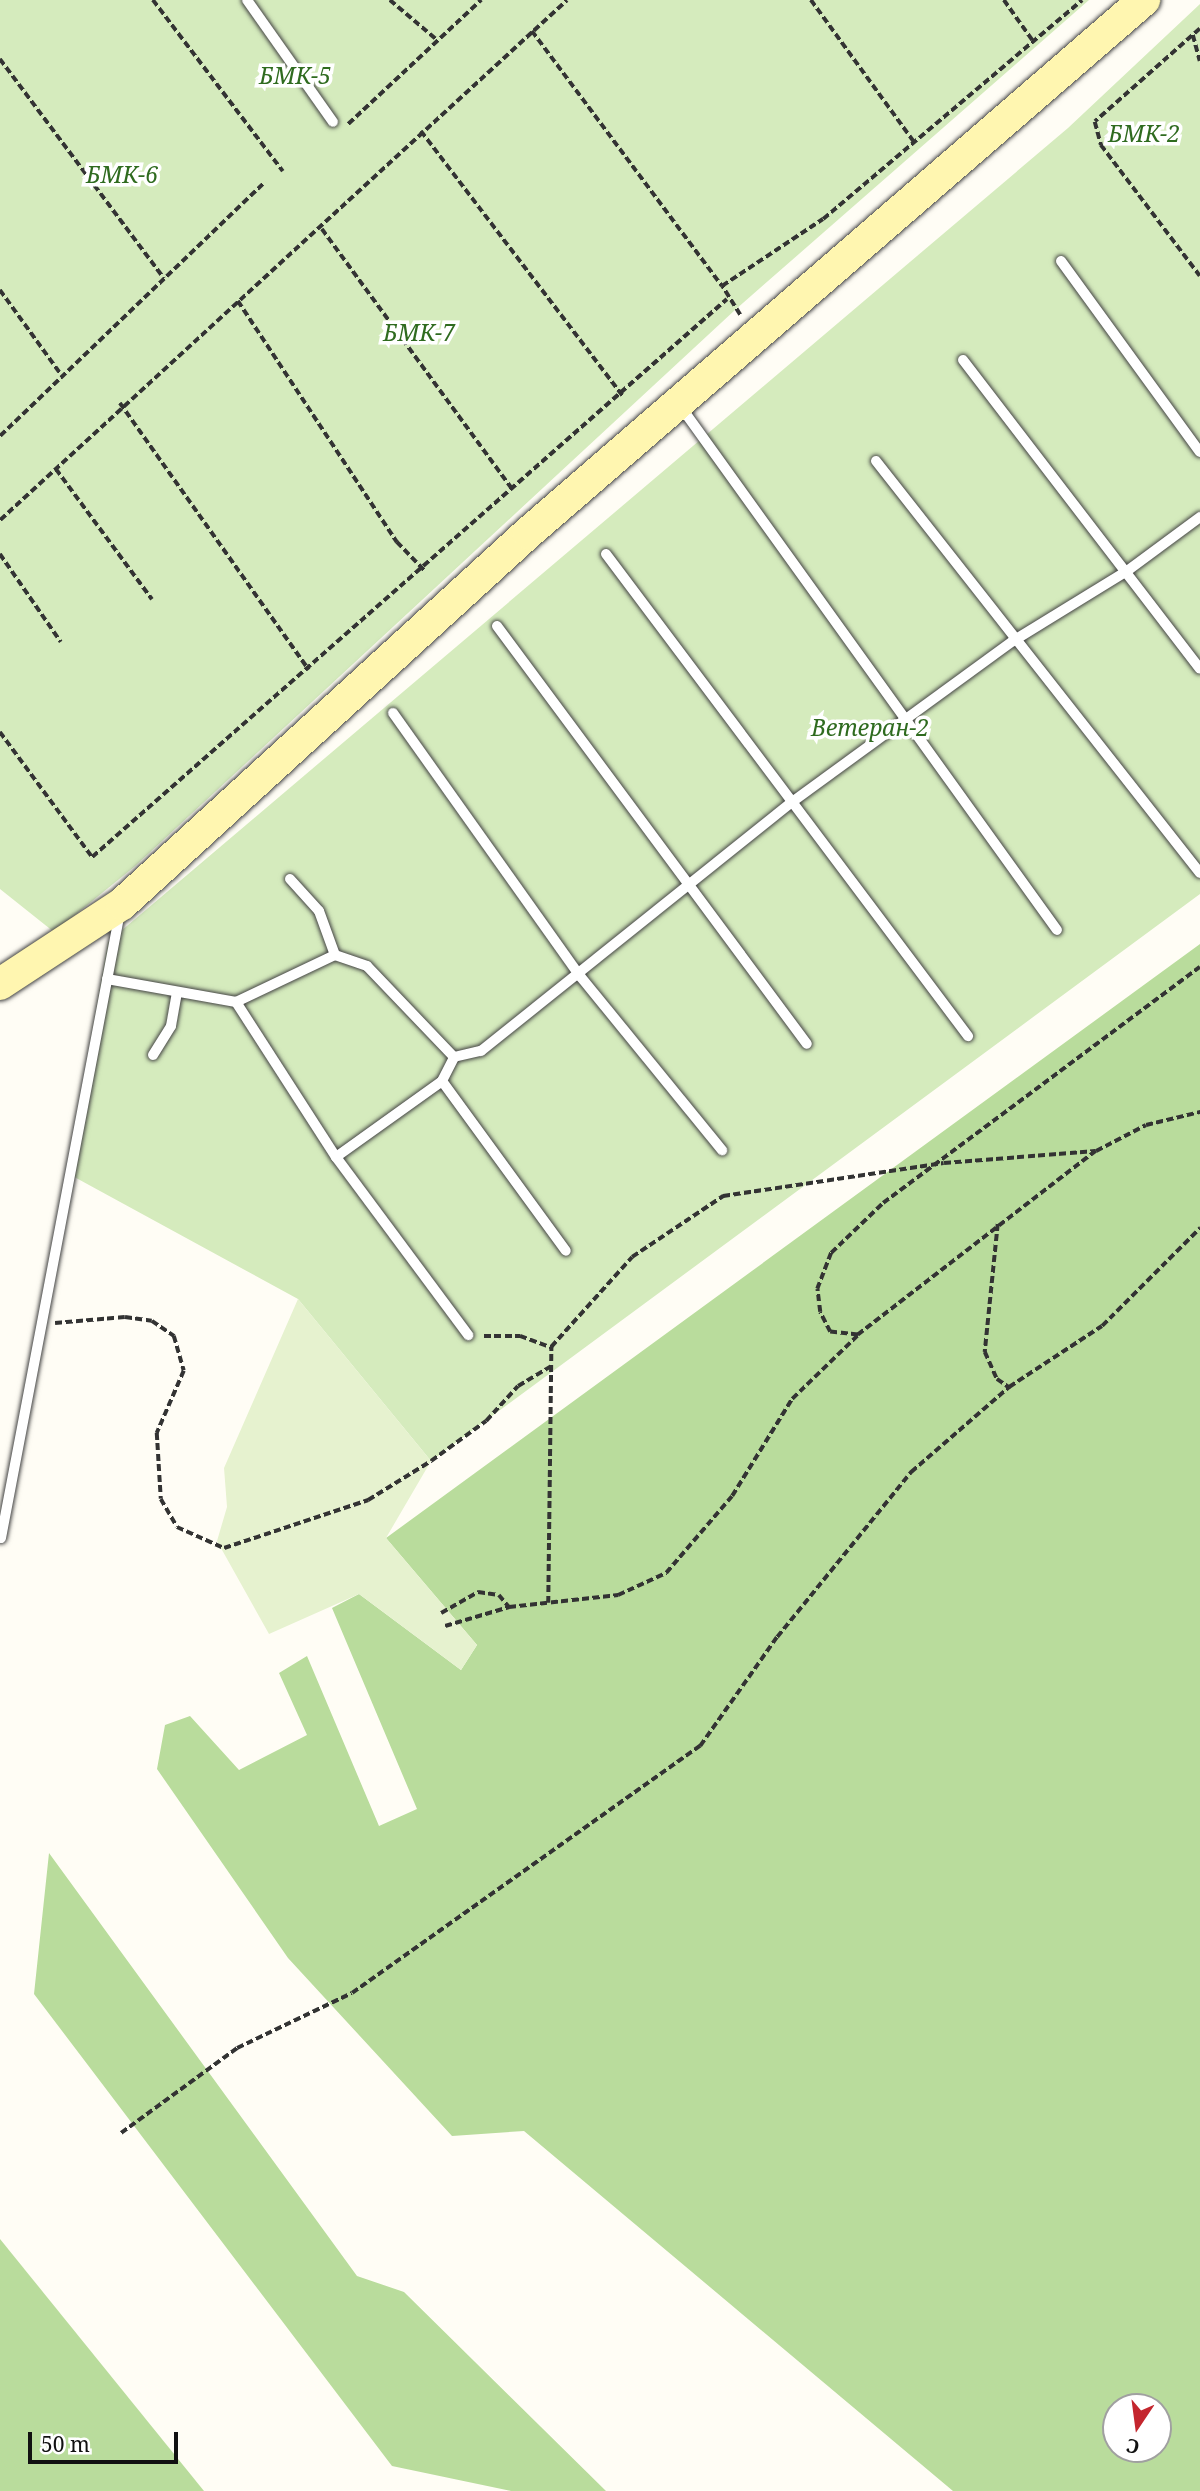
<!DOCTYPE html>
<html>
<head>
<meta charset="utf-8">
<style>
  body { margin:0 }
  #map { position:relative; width:1200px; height:2491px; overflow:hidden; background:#fffdf5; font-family:"Noto Serif",serif }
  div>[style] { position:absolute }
  .green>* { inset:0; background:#d5ebbd }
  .forest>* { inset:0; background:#b9dc9c }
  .pitch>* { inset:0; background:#e6f2cf }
  .path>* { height:3.5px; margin-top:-1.75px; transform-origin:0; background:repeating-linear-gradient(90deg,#333 0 7px,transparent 0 10.5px) }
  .roads { filter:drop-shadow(0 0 2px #444) drop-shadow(0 0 2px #444) }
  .lane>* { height:10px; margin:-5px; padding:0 5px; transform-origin:5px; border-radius:5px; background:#fff }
  .secondary>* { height:32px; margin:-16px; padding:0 16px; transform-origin:16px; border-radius:16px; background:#fff6b0 }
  span { translate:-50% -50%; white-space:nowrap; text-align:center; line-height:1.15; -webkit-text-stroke:7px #fff; paint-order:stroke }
  .park-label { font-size:23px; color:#2f6b1f; font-style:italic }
  .north { position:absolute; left:1102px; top:2393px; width:70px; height:70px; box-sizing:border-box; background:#fff; border:2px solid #a0a0a0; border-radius:50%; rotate:193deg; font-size:19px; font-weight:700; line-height:28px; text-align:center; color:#111 }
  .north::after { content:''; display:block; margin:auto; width:24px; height:32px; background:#c4262e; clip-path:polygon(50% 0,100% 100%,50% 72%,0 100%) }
  .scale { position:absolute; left:28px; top:2432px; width:150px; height:32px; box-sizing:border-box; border:4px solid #111; border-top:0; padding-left:9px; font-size:21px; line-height:24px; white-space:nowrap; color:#111; -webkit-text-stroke:5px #fff; paint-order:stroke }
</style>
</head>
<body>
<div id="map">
  <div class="green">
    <i style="clip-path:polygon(0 0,1089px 0,735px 310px,134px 867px,54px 932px,0 889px)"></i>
    <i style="clip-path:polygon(1200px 4px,1200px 894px,431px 1461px,298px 1299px,67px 1173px,108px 942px,1068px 128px)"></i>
  </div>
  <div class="forest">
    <i style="clip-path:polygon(evenodd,1200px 944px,1200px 2491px,953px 2491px,524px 2131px,452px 2136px,288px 1958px,157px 1769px,165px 1725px,190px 1716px,239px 1770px,307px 1735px,279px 1673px,307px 1656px,379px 1826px,417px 1809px,332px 1608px,359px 1594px,461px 1670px,477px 1645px,386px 1538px,1200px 944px,1116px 2407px,1158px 2407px,1158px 2449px,1116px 2449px,1116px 2407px)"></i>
    <i style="clip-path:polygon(49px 1853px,357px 2276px,404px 2292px,606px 2491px,511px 2491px,392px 2466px,34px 1994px)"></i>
    <i style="clip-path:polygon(0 2239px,204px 2491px,0 2491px)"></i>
  </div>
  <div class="pitch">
    <i style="clip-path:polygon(298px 1299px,431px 1461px,386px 1538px,477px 1645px,461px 1670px,359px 1594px,269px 1634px,217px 1541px,227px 1507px,224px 1468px)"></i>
  </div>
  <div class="path">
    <i style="left:153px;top:0;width:215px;rotate:52.8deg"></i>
    <i style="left:390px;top:0;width:60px;rotate:40.3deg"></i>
    <i style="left:811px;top:0;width:177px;rotate:54deg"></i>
    <i style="left:1004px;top:0;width:50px;rotate:54.7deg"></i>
    <i style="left:1200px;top:29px;width:140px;rotate:138.5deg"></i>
    <i style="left:1095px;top:122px;width:24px;rotate:75deg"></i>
    <i style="left:1101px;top:145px;width:164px;rotate:52.9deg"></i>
    <i style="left:532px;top:31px;width:318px;rotate:53.3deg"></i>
    <i style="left:1193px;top:35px;width:27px;rotate:75deg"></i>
    <i style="left:0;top:59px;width:274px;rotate:53.2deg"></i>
    <i style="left:348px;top:124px;width:182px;rotate:-43deg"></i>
    <i style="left:421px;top:131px;width:333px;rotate:52.7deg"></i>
    <i style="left:322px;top:229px;width:323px;rotate:53.8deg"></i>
    <i style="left:0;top:290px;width:107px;rotate:54.1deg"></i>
    <i style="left:238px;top:301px;width:289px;rotate:56.6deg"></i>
    <i style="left:397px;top:542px;width:40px;rotate:46deg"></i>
    <i style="left:740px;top:315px;width:34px;rotate:-122deg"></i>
    <i style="left:722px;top:286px;width:121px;rotate:-33.6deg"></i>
    <i style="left:823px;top:219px;width:339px;rotate:-40.2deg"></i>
    <i style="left:120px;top:403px;width:327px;rotate:54.7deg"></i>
    <i style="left:0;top:436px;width:367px;rotate:-43.8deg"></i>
    <i style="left:56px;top:469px;width:162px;rotate:53.6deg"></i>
    <i style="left:0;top:520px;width:769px;rotate:-42.52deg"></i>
    <i style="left:0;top:554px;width:107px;rotate:55.3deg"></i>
    <i style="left:0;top:732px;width:155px;rotate:53.6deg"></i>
    <i style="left:92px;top:857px;width:845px;rotate:-41.31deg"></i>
    <i style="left:1096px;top:1151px;width:56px;rotate:-27.5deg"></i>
    <i style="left:1146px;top:1125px;width:56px;rotate:-13.5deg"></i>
    <i style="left:998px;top:1224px;width:129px;rotate:95.8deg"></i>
    <i style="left:985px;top:1352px;width:30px;rotate:66deg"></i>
    <i style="left:997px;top:1379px;width:14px;rotate:34deg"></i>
    <i style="left:1009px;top:1387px;width:111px;rotate:-33.3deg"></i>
    <i style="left:1102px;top:1326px;width:139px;rotate:-45deg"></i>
    <i style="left:55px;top:1323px;width:70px;rotate:-4.9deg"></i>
    <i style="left:125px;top:1317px;width:27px;rotate:8deg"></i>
    <i style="left:152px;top:1321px;width:27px;rotate:34deg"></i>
    <i style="left:174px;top:1336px;width:36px;rotate:74deg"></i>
    <i style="left:184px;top:1371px;width:68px;rotate:113.5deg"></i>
    <i style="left:157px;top:1433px;width:66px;rotate:86.5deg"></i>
    <i style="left:161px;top:1499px;width:32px;rotate:60deg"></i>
    <i style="left:177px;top:1527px;width:51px;rotate:24.1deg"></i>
    <i style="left:224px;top:1548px;width:152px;rotate:-18.4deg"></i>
    <i style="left:368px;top:1500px;width:74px;rotate:-31.8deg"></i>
    <i style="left:431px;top:1461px;width:68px;rotate:-36deg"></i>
    <i style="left:486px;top:1421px;width:47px;rotate:-47.6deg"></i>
    <i style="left:518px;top:1386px;width:39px;rotate:-31deg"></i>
    <i style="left:484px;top:1336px;width:36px"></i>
    <i style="left:520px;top:1336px;width:33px;rotate:20deg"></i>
    <i style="left:548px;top:1603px;width:256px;rotate:-89.3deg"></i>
    <i style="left:551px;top:1347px;width:121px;rotate:-48deg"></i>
    <i style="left:632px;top:1257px;width:110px;rotate:-33.8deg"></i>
    <i style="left:723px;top:1196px;width:223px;rotate:-8.5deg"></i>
    <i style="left:944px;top:1163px;width:152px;rotate:-4.5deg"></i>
    <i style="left:1096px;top:1151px;width:301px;rotate:142.3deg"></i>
    <i style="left:441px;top:1613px;width:43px;rotate:-29.6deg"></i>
    <i style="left:478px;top:1592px;width:21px;rotate:8deg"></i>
    <i style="left:499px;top:1595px;width:16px;rotate:50deg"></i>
    <i style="left:445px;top:1626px;width:67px;rotate:-16.5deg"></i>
    <i style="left:509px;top:1607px;width:110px;rotate:-6.3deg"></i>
    <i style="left:618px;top:1595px;width:53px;rotate:-24.6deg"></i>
    <i style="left:666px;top:1573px;width:101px;rotate:-49.4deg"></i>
    <i style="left:732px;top:1496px;width:114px;rotate:-58.3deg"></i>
    <i style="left:792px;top:1399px;width:92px;rotate:-44.1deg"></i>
    <i style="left:858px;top:1335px;width:28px;rotate:-174deg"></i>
    <i style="left:830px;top:1332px;width:22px;rotate:-117deg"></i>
    <i style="left:820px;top:1312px;width:23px;rotate:-97deg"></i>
    <i style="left:817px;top:1289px;width:39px;rotate:-69deg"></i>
    <i style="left:831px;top:1253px;width:72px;rotate:-43.9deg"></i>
    <i style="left:883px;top:1203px;width:395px;rotate:-36.7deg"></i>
    <i style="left:121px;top:2133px;width:144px;rotate:-36.2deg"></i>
    <i style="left:237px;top:2048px;width:127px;rotate:-25.6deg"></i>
    <i style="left:352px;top:1993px;width:427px;rotate:-35.4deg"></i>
    <i style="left:700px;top:1746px;width:133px;rotate:-54.8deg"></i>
    <i style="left:777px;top:1637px;width:213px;rotate:-50.9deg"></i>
    <i style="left:911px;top:1472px;width:130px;rotate:-40.9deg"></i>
  </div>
  <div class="roads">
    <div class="lane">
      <i style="left:247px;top:0;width:149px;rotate:54.8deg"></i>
      <i style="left:1061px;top:261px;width:236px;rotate:54deg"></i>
      <i style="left:963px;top:360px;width:389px;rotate:52.5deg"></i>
      <i style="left:681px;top:407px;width:644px;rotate:54.29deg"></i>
      <i style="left:876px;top:461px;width:524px;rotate:51.82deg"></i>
      <i style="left:606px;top:554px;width:603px;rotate:53.09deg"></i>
      <i style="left:497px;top:626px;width:520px;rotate:53.44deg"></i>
      <i style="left:393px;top:713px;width:323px;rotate:54.6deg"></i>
      <i style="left:580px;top:976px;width:225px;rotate:50.8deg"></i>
      <i style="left:290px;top:879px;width:43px;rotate:47.8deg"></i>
      <i style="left:319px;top:911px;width:47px;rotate:70deg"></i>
      <i style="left:107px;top:979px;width:131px;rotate:10.1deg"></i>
      <i style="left:236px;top:1002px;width:110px;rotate:-25.4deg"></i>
      <i style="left:335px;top:955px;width:34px;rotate:19deg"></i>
      <i style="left:367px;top:966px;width:126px;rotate:46.3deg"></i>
      <i style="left:454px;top:1057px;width:28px;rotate:-13deg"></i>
      <i style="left:481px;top:1051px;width:398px;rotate:-38.7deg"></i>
      <i style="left:792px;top:802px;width:273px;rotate:-36.1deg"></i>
      <i style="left:1013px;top:641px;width:134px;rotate:-31.6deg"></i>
      <i style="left:1127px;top:571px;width:91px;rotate:-36.5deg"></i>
      <i style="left:236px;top:1002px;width:184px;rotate:57.2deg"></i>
      <i style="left:336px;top:1157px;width:222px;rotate:53.4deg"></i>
      <i style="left:153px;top:1055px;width:34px;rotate:-58deg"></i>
      <i style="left:171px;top:1026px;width:34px;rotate:-80deg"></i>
      <i style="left:442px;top:1081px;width:210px;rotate:53.9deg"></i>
      <i style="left:336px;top:1157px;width:130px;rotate:-35.6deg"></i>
      <i style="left:442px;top:1081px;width:27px;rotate:-63deg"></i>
      <i style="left:1px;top:1538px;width:637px;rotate:-79.24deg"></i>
    </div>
    <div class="secondary">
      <i style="left:0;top:984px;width:146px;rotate:-33.3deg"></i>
      <i style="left:122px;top:904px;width:550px;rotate:-42.42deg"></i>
      <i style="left:528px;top:533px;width:815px;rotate:-40.87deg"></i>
    </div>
  </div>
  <div class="park-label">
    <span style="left:295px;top:75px">БМК-5</span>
    <span style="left:1144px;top:133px">БМК-2</span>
    <span style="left:122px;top:174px">БМК-6</span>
    <span style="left:419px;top:332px">БМК-7</span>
    <span style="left:870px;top:727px">Ветеран-2</span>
  </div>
  <div class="north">С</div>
  <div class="scale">50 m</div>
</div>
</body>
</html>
